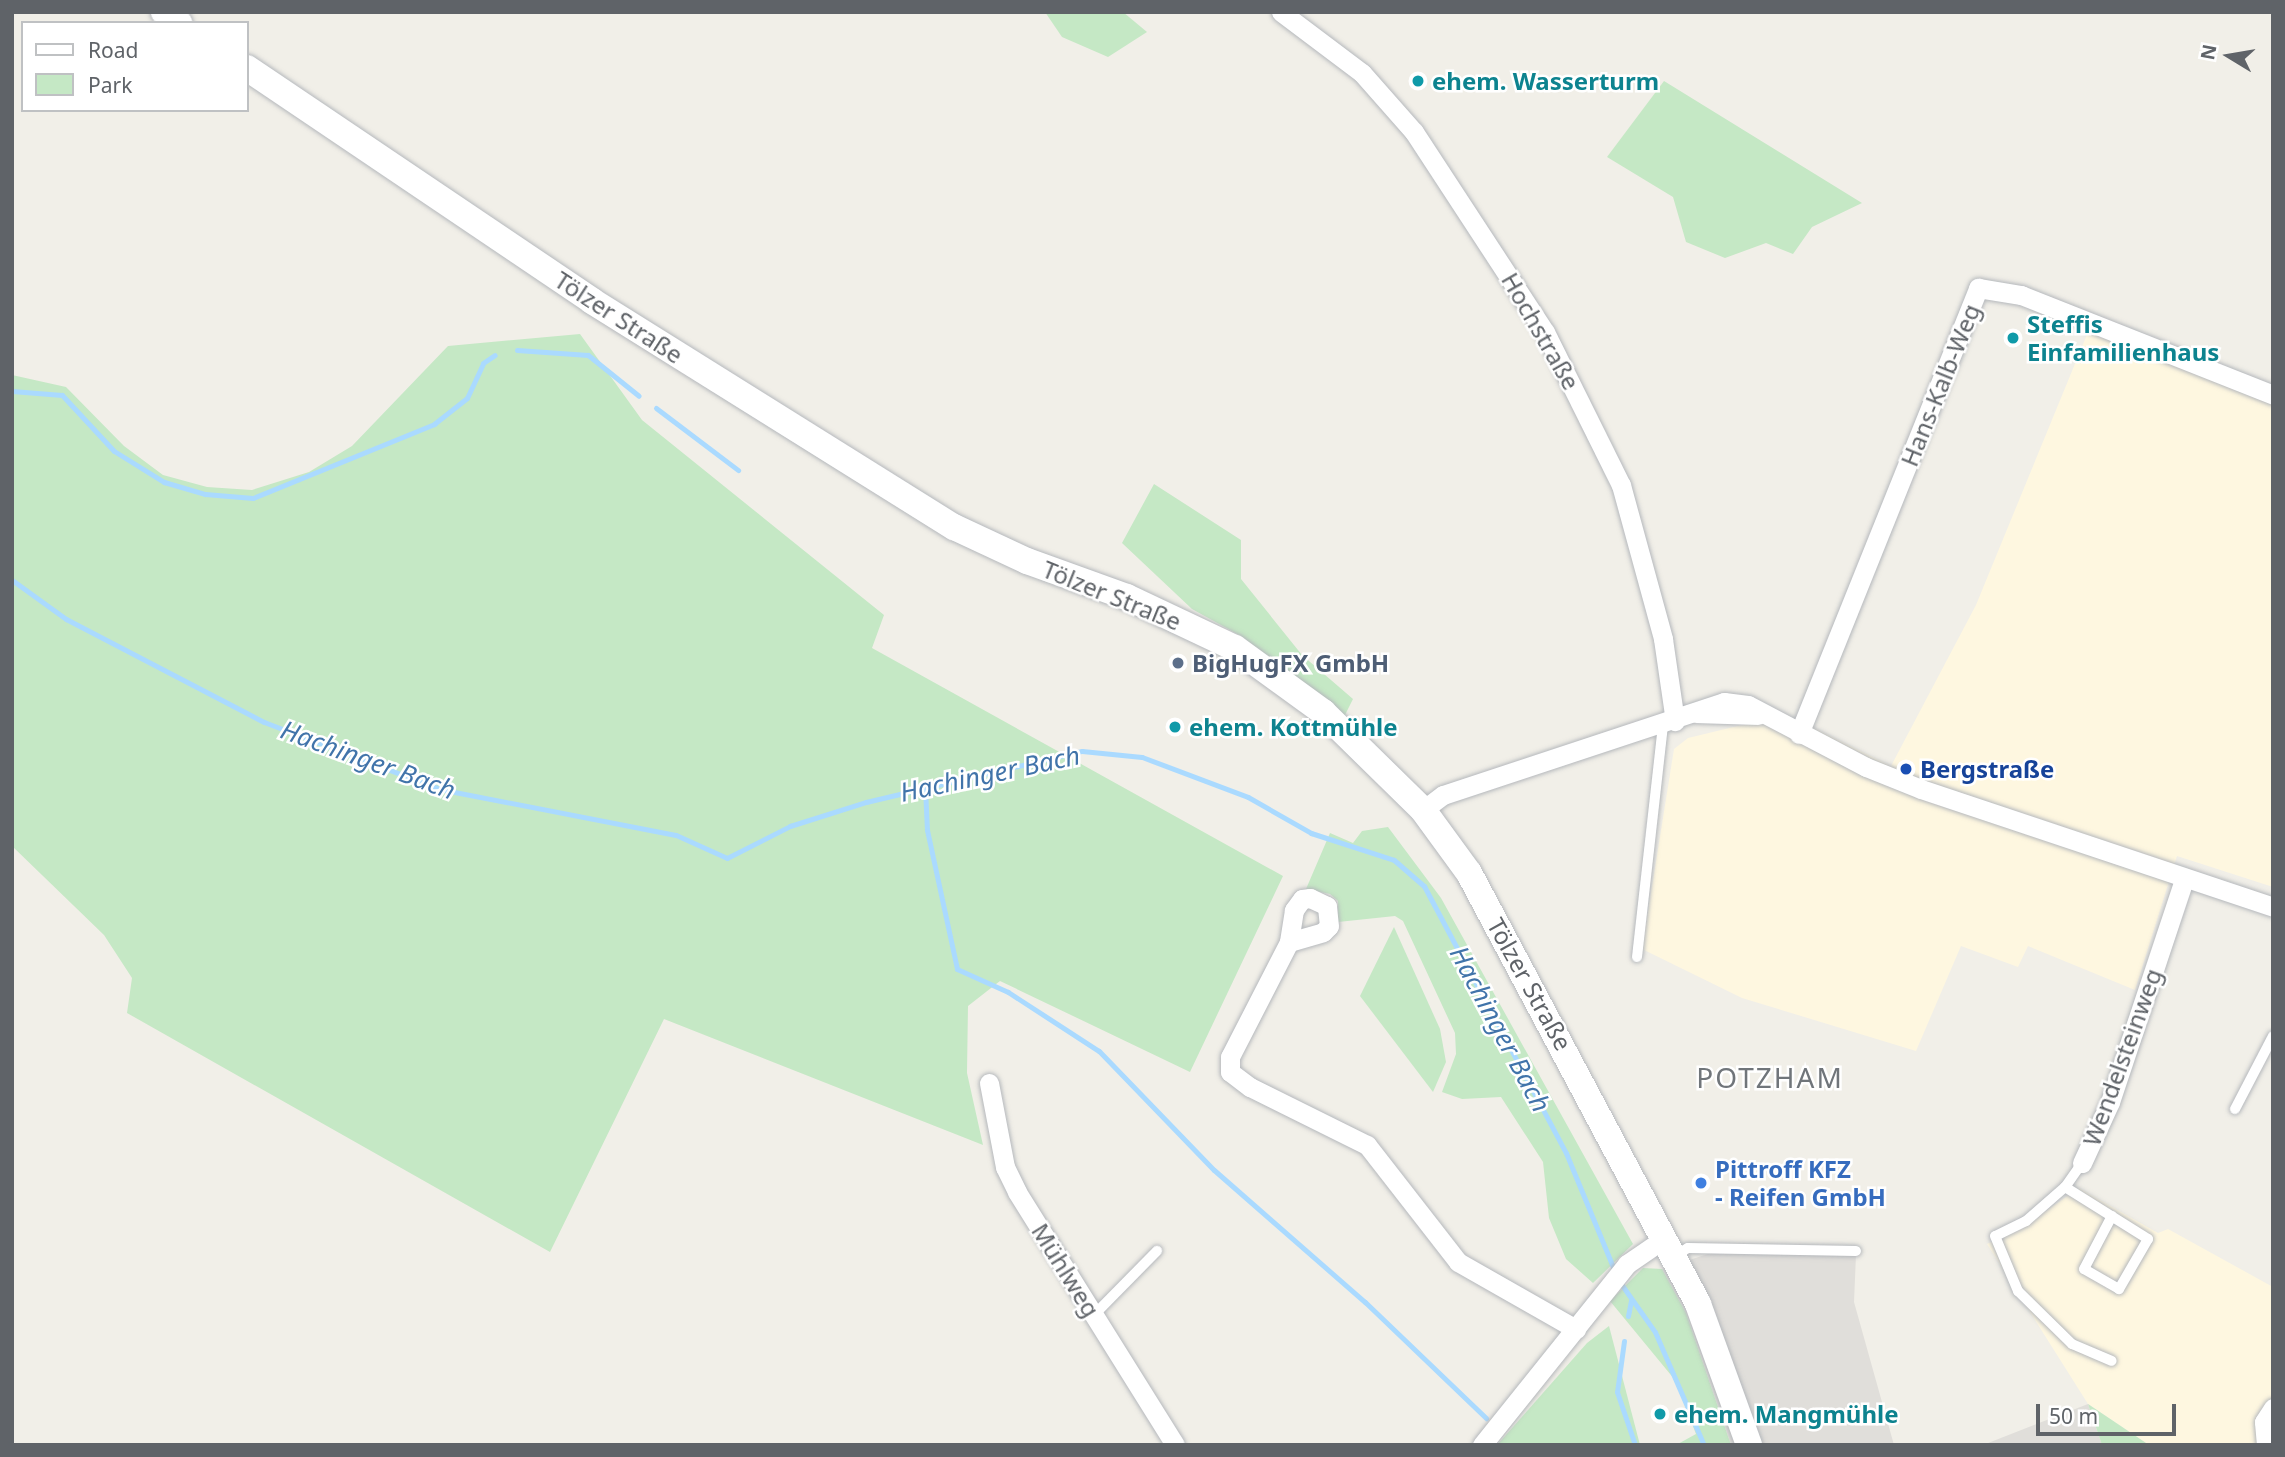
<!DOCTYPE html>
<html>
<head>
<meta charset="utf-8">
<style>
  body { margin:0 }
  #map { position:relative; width:2285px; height:1457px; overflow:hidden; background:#f1efe8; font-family:"Noto Sans",sans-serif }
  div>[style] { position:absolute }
  .commercial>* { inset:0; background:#fef7e0 }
  .industrial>* { inset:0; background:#e0deda }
  .green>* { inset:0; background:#c5e8c5 }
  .stream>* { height:5px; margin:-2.5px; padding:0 2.5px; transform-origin:2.5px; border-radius:2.5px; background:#aadaff }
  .roads { filter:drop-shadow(0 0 2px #b5b8bc) drop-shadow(0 0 2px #b5b8bc) }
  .lane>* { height:10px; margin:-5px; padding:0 5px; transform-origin:5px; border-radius:5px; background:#fff }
  .street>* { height:19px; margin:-9.5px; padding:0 9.5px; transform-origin:9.5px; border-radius:9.5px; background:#fff }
  .secondary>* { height:26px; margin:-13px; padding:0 13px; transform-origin:13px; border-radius:13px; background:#fff }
  .dots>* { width:19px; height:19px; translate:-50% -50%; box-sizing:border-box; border:4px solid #fff; border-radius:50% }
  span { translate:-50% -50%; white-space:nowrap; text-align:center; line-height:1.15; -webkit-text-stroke:5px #fff; paint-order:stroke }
  .culture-label { font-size:24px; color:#0d838f; font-weight:700 }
  .left { translate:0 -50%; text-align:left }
  .street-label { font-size:24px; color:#5f6368 }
  .service-label { font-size:24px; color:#4e5e75; font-weight:700 }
  .transit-label { font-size:24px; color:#164399; font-weight:700 }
  .shop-label { font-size:24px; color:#366cbe; font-weight:700 }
  .water-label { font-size:26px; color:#4174aa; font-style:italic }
  .quarter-label { font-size:28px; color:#70757a; letter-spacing:2px }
  .frame { position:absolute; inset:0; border:14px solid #5f6368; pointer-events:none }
  .legend { position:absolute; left:21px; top:21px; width:228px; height:91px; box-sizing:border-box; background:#fff; border:2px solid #bfc1c3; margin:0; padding:9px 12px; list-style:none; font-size:21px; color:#5f6368 }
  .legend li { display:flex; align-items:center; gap:14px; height:35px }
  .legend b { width:35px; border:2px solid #bfc1c3 }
  .north { position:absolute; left:2194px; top:21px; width:70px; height:70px; -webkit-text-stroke:5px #fff; paint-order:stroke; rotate:281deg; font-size:19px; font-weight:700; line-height:28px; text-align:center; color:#5f6368 }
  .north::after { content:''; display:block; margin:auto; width:24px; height:32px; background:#5f6368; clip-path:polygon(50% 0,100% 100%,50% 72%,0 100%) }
  .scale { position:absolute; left:2036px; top:1404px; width:140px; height:32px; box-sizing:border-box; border:4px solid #5f6368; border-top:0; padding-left:9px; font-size:21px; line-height:24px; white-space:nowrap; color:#5f6368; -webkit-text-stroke:5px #fff; paint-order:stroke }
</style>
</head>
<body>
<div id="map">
  <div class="commercial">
    <i style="clip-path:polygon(2095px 315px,2273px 386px,2273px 887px,2177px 856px,2135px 990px,2028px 946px,2018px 967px,1961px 946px,1916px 1051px,1742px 998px,1642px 949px,1674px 749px,1688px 738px,1746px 724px,1800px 721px,1891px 766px,1976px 605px)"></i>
    <i style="clip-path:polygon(2079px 1188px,2158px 1233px,2168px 1229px,2273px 1287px,2273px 1445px,2149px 1445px,2088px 1404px,1987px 1244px,2023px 1227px)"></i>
  </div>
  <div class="industrial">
    <i style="clip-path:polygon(1714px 1252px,1856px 1255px,1854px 1302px,1894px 1445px,1731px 1445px,1686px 1313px,1662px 1269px)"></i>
    <i style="clip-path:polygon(2088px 1404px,2102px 1445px,1983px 1445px)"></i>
  </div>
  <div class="green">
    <i style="clip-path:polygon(1045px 12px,1123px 12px,1147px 32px,1108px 57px,1062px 37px)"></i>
    <i style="clip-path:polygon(1664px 81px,1862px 203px,1812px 227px,1793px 254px,1766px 243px,1725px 258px,1686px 242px,1673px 197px,1607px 157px)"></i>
    <i style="clip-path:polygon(580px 334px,642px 420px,884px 615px,872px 648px,1283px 876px,1190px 1072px,1000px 981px,968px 1006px,967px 1073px,983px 1145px,664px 1019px,550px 1252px,127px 1013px,132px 978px,104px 935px,12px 846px,12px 375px,66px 387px,124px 446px,163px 475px,207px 487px,252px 490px,309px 472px,352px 446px,448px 346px)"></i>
    <i style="clip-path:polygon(1154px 484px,1241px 540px,1241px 579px,1302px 655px,1353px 699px,1344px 717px,1239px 635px,1192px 609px,1122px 543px)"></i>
    <i style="clip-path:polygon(1388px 827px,1441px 898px,1633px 1244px,1593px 1283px,1566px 1259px,1549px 1218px,1543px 1162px,1501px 1097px,1462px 1099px,1442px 1092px,1456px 1054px,1455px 1033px,1403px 921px,1395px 916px,1338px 922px,1338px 901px,1330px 894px,1306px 889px,1330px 833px,1353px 843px,1362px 831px)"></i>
    <i style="clip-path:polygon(1394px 927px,1440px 1029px,1446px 1062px,1433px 1092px,1360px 996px)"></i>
    <i style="clip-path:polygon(1643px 1268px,1662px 1269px,1686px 1313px,1731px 1445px,1676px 1445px,1696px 1434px,1675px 1380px,1610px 1301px)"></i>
    <i style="clip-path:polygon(1609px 1326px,1640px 1445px,1497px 1445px,1587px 1343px)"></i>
    <i style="clip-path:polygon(2088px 1404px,2149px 1445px,2102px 1445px)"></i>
  </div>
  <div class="stream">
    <i style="left:517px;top:350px;width:71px;rotate:4deg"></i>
    <i style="left:588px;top:355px;width:65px;rotate:38.8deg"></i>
    <i style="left:12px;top:391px;width:50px;rotate:4.6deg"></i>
    <i style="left:62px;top:395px;width:76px;rotate:47.1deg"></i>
    <i style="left:114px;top:451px;width:59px;rotate:31.8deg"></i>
    <i style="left:164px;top:482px;width:43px;rotate:16.3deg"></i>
    <i style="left:205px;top:494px;width:48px;rotate:4.8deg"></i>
    <i style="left:253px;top:498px;width:196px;rotate:-22.2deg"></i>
    <i style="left:434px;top:424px;width:42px;rotate:-38.2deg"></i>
    <i style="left:467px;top:398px;width:38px;rotate:-65deg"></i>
    <i style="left:483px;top:363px;width:14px;rotate:-34deg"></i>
    <i style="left:656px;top:408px;width:103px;rotate:37.1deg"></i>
    <i style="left:12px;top:580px;width:67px;rotate:35.8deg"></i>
    <i style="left:66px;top:619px;width:223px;rotate:27.5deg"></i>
    <i style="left:264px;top:722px;width:187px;rotate:20.9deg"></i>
    <i style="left:439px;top:789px;width:241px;rotate:11deg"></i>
    <i style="left:676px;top:835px;width:56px;rotate:24.3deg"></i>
    <i style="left:727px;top:858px;width:71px;rotate:-26.9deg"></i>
    <i style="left:790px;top:826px;width:80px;rotate:-17.5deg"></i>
    <i style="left:866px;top:802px;width:222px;rotate:-13.3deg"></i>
    <i style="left:1082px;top:751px;width:60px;rotate:5.7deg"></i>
    <i style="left:1142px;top:757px;width:113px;rotate:20.7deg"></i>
    <i style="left:1248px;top:797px;width:73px;rotate:29.7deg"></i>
    <i style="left:1311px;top:833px;width:87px;rotate:18deg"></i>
    <i style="left:1394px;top:860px;width:40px;rotate:41deg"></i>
    <i style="left:1424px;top:886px;width:302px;rotate:62deg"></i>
    <i style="left:1566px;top:1153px;width:129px;rotate:67.6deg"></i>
    <i style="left:925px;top:788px;width:42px;rotate:87.3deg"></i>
    <i style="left:927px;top:830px;width:142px;rotate:77.8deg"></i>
    <i style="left:957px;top:969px;width:56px;rotate:24.3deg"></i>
    <i style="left:1008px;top:992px;width:108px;rotate:33deg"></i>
    <i style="left:1099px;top:1051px;width:165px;rotate:46deg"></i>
    <i style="left:1214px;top:1170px;width:201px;rotate:41.2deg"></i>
    <i style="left:1365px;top:1302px;width:168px;rotate:43.8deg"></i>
    <i style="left:1619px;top:1281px;width:62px;rotate:54.8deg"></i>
    <i style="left:1655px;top:1332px;width:123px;rotate:66.6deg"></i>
    <i style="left:1628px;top:1316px;width:16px;rotate:-79deg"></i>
    <i style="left:1624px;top:1341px;width:51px;rotate:97.8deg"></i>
    <i style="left:1617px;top:1392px;width:56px;rotate:71.2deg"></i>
  </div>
  <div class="roads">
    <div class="lane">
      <i style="left:1637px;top:957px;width:233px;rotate:-83.6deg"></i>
      <i style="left:2235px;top:1109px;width:82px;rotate:-62.5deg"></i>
      <i style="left:2082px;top:1163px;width:29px;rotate:125deg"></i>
      <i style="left:2065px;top:1187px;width:52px;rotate:138.9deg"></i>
      <i style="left:2026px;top:1221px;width:34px;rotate:154deg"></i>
      <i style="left:1995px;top:1236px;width:60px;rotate:67.3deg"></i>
      <i style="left:2018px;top:1291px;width:76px;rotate:44.5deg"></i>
      <i style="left:2072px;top:1344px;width:43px;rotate:23deg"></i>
      <i style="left:2065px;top:1187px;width:98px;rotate:32.1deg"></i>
      <i style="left:2148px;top:1239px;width:58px;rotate:120.1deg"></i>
      <i style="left:2119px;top:1289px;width:40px;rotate:-150.3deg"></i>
      <i style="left:2084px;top:1269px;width:60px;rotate:-62.2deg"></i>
      <i style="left:1675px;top:1256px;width:15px;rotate:-32deg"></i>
      <i style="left:1688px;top:1248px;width:168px;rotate:1deg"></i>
      <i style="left:1094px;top:1315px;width:90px;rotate:-45.5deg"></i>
    </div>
    <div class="street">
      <i style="left:1281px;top:12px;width:101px;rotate:37deg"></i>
      <i style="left:1362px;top:73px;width:79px;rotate:48.6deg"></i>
      <i style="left:1414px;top:132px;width:239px;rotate:56.8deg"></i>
      <i style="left:1545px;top:332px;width:171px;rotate:63.6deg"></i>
      <i style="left:1621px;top:485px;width:160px;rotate:74.7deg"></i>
      <i style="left:1663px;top:639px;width:83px;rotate:81.7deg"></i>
      <i style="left:1696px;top:713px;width:62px;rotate:1.8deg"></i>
      <i style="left:1799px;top:734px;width:481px;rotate:-68.1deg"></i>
      <i style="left:1978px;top:288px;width:44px;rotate:9.2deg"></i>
      <i style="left:2021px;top:295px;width:271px;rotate:21.6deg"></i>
      <i style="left:1423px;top:810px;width:25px;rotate:-37deg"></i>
      <i style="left:1443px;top:795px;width:296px;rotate:-18.3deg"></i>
      <i style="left:1724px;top:702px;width:24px;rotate:7deg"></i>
      <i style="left:1748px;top:705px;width:133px;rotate:27.7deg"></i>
      <i style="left:1866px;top:767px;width:59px;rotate:21.8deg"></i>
      <i style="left:1921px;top:789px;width:371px;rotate:18.5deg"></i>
      <i style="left:1289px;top:942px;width:35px;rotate:-16deg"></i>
      <i style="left:1323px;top:932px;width:8px;rotate:-45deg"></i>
      <i style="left:1329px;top:926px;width:20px;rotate:-96deg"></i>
      <i style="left:1327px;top:906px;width:19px;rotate:-155deg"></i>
      <i style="left:1310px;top:898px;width:8px;rotate:173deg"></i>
      <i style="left:1302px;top:899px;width:14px;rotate:126deg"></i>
      <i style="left:1294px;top:910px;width:32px;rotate:99deg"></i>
      <i style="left:1289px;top:942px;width:129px;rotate:117.2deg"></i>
      <i style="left:1230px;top:1057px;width:15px;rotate:90deg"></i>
      <i style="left:1230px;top:1072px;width:25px;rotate:37deg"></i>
      <i style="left:1250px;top:1087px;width:131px;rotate:26.4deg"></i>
      <i style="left:1367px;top:1145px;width:148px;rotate:52.1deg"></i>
      <i style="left:1458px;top:1262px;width:136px;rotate:29.6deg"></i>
      <i style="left:989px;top:1083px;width:86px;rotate:79.2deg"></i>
      <i style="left:1005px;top:1167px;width:28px;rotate:64deg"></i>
      <i style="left:1017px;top:1192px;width:298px;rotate:58deg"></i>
      <i style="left:2082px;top:1163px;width:67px;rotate:-65.3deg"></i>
      <i style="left:2110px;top:1102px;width:234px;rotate:-71.6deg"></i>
      <i style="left:1482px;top:1445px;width:232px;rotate:-51.3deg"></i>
      <i style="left:1627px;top:1264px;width:46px;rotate:-34.4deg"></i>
      <i style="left:2266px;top:1445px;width:23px;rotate:-95deg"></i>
      <i style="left:2264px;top:1422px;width:17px;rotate:-57deg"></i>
    </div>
    <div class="secondary">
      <i style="left:164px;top:12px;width:19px;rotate:36deg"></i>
      <i style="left:247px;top:68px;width:416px;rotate:34deg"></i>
      <i style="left:592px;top:301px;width:427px;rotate:32deg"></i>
      <i style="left:954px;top:527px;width:81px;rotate:25deg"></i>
      <i style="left:1027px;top:561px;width:106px;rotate:19.8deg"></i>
      <i style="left:1127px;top:597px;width:119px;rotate:25.3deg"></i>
      <i style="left:1235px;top:648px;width:109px;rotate:36deg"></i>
      <i style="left:1323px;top:712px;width:140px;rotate:44.4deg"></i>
      <i style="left:1423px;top:810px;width:78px;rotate:53.9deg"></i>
      <i style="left:1469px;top:873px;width:488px;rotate:62deg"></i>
      <i style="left:1698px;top:1304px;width:150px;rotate:70.1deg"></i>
    </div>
  </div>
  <div class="dots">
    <i style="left:1418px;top:81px;background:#0f9aa8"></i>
    <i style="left:2013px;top:338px;background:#0f9aa8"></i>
    <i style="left:1178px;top:663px;background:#5c6f8a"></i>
    <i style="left:1175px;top:727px;background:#0f9aa8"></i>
    <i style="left:1906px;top:769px;background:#1a4fb4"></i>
    <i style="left:1701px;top:1183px;background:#3f7fe0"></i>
    <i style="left:1660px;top:1414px;background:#0f9aa8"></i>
  </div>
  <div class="culture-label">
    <span class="left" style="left:1432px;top:81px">ehem. Wasserturm</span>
    <span class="left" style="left:2027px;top:338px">Steffis<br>Einfamilienhaus</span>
    <span class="left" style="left:1189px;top:727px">ehem. Kottmühle</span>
    <span class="left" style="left:1674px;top:1414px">ehem. Mangmühle</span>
  </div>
  <div class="street-label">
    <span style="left:619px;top:317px;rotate:33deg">Tölzer Straße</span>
    <span style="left:1541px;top:331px;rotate:60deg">Hochstraße</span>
    <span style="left:1940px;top:385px;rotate:-68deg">Hans-Kalb-Weg</span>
    <span style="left:1112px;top:595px;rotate:22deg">Tölzer Straße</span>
    <span style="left:1530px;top:984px;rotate:61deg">Tölzer Straße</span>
    <span style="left:2122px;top:1057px;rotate:-70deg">Wendelsteinweg</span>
    <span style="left:1066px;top:1270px;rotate:58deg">Mühlweg</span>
  </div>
  <div class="service-label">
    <span class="left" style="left:1192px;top:663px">BigHugFX GmbH</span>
  </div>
  <div class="transit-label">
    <span class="left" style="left:1920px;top:769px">Bergstraße</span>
  </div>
  <div class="shop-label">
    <span class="left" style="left:1715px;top:1183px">Pittroff KFZ<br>- Reifen GmbH</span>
  </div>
  <div class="water-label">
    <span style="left:368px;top:760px;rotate:20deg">Hachinger Bach</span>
    <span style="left:990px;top:774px;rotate:-12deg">Hachinger Bach</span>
    <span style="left:1500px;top:1029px;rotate:62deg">Hachinger Bach</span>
  </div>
  <div class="quarter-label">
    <span style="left:1770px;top:1077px">POTZHAM</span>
  </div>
  <div class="frame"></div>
  <ul class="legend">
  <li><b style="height:9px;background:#fff"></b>Road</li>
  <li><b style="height:19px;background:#c5e8c5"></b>Park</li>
  </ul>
  <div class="north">N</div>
  <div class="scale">50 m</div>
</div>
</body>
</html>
